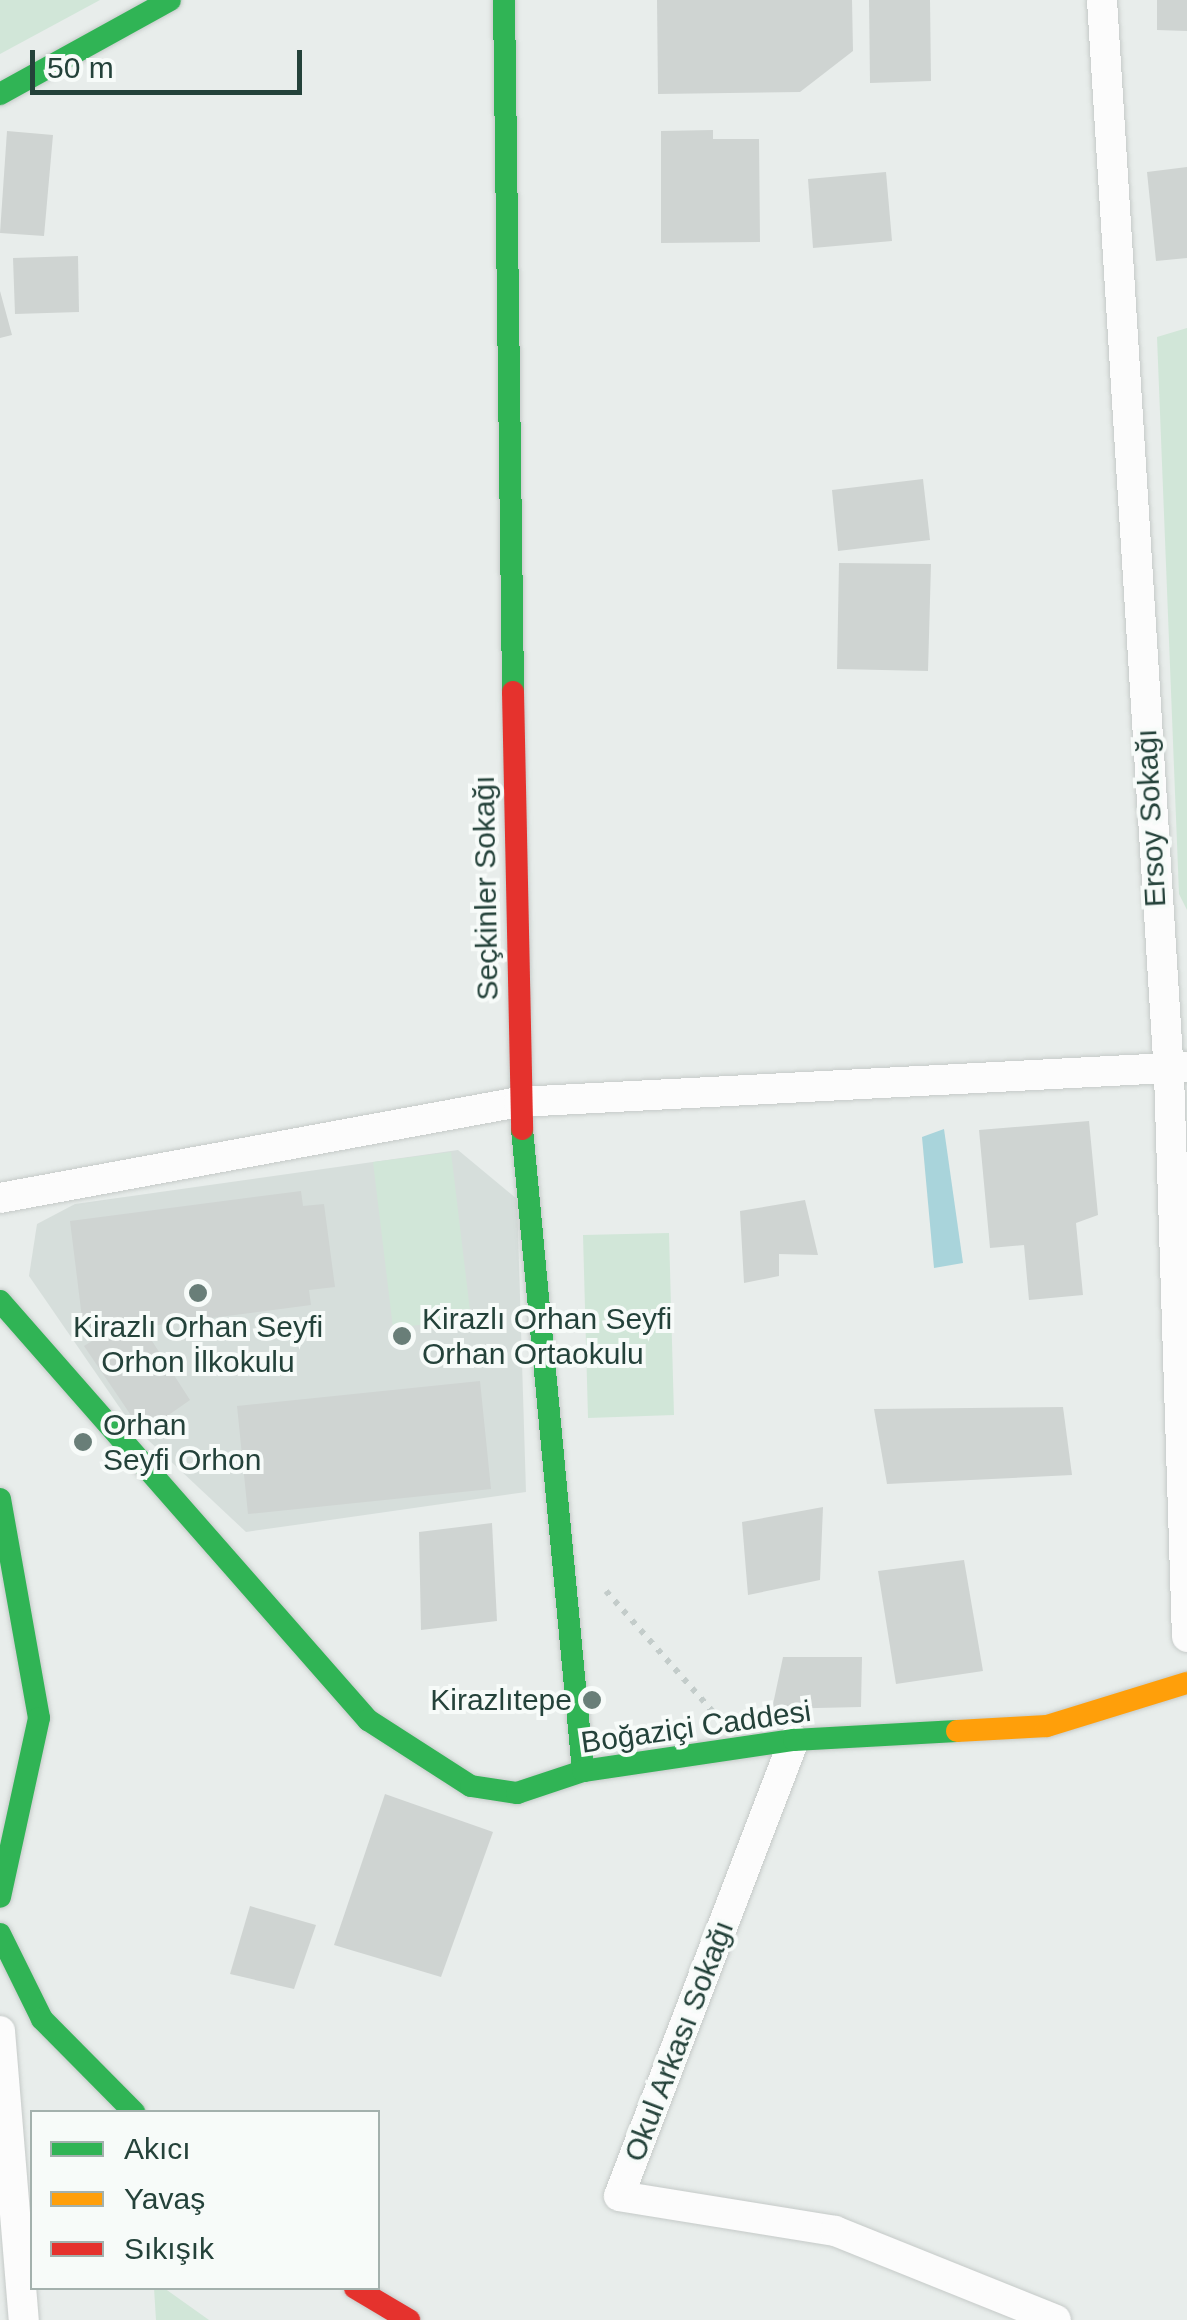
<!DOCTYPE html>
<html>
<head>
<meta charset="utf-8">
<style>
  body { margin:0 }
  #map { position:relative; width:1187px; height:2320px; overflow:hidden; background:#e8edeb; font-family:Helvetica,sans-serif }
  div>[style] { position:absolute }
  .built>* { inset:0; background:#d6dedb }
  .green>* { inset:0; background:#d1e6d8 }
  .water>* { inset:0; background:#a9d4db }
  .building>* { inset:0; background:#cfd4d2 }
  .path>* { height:6px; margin-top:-3px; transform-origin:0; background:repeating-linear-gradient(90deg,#c3ccca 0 5px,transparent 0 13px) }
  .roads { filter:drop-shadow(0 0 2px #c5cac8) drop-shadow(0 0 2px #c5cac8) }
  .street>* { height:30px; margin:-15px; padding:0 15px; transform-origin:15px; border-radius:15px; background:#fcfcfc }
  .fast>* { height:22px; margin:-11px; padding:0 11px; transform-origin:11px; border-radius:11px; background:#30b455 }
  .slow>* { height:22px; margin:-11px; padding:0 11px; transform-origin:11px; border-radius:11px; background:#ff9f0a }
  .jam>* { height:22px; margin:-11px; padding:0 11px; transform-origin:11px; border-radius:11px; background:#e5322d }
  .dots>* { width:28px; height:28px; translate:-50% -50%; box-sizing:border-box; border:5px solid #f7fbf9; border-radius:50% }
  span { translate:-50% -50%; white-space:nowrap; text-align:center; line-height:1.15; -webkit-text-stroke:8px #f7fbf9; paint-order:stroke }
  .street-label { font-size:30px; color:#24423a }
  .poi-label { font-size:30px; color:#24423a }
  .left { translate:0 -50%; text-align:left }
  .right { translate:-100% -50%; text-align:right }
  .legend { position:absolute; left:30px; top:2110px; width:350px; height:180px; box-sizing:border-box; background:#f7fbf9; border:2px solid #a3b1ad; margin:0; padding:12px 18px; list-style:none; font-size:30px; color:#24423a }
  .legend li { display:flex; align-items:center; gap:20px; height:50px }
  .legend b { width:50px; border:2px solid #a3b1ad }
  .scale { position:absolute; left:30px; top:50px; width:272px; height:45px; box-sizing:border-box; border:5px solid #24423a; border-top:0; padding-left:12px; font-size:30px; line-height:35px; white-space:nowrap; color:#24423a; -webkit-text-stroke:8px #f7fbf9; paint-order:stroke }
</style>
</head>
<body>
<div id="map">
  <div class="built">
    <i style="clip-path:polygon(458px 1150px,517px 1199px,526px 1492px,246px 1532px,131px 1424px,29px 1276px,37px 1224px,75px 1204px)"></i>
  </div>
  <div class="green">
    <i style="clip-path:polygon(0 0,100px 0,0 54px)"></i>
    <i style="clip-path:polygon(1187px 328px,1187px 910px,1179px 894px,1157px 337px)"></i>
    <i style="clip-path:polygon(451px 1152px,471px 1319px,393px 1328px,373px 1162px)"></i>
    <i style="clip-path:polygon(669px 1233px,674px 1415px,588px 1418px,583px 1235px)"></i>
    <i style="clip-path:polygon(154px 2288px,164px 2288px,209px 2320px,156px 2320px)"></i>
  </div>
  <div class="water">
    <i style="clip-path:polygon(944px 1129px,963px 1263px,934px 1268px,922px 1137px)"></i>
  </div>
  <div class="building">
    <i style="clip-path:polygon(657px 0,852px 0,853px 51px,800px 92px,658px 94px)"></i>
    <i style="clip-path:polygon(869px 0,930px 0,931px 81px,870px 83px)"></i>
    <i style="clip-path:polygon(1157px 0,1187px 0,1187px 31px,1157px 30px)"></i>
    <i style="clip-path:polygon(713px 130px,713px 139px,759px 139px,760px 242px,661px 243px,661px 131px)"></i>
    <i style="clip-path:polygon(7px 131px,53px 135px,44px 236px,0 233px)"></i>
    <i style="clip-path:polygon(1187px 167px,1187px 258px,1156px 261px,1147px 172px)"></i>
    <i style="clip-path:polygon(886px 172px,892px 241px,813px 248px,808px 179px)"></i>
    <i style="clip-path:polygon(78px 256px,79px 312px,15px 314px,13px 258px)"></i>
    <i style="clip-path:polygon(0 291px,12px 335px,0 338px)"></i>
    <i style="clip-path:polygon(923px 479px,930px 540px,838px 551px,832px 490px)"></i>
    <i style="clip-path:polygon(839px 563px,931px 564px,928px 671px,837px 669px)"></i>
    <i style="clip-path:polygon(1089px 1121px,1098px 1215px,1076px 1223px,1083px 1295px,1029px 1300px,1024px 1245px,990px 1248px,979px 1130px)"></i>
    <i style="clip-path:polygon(301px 1191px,303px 1206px,324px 1204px,335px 1287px,309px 1290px,311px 1305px,143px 1327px,190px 1400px,143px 1433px,84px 1346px,108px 1331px,84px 1334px,70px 1221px)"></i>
    <i style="clip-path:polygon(805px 1200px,818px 1255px,779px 1254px,779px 1276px,744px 1283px,740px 1211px)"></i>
    <i style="clip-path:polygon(480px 1381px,491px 1489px,248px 1514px,237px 1406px)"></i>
    <i style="clip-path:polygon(1063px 1407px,1072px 1475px,887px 1484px,874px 1409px)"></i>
    <i style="clip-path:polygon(823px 1507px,820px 1580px,748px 1595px,742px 1522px)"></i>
    <i style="clip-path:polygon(492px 1523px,497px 1621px,421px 1630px,419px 1532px)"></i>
    <i style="clip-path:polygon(964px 1560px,983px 1671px,896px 1684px,878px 1571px)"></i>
    <i style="clip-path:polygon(783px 1657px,862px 1657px,861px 1707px,772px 1709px)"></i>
    <i style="clip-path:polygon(385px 1794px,493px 1832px,441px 1977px,334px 1945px)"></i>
    <i style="clip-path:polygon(250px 1906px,316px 1925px,294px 1989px,230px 1974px)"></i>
  </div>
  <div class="path">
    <i style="left:606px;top:1591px;width:163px;rotate:48.5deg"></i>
  </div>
  <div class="roads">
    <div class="street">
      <i style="left:1102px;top:0;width:1076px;rotate:86.43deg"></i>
      <i style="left:1169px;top:1074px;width:563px;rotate:88.17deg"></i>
      <i style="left:0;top:1198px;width:528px;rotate:-10.48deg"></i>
      <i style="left:519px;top:1102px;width:669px;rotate:-3deg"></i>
      <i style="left:794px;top:1740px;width:488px;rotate:111deg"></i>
      <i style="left:619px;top:2196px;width:219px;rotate:9.2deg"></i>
      <i style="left:835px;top:2231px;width:238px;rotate:21.9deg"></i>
      <i style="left:0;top:2031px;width:290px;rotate:85.3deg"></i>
    </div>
    <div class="fast">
      <i style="left:504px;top:0;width:692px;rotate:89.25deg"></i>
      <i style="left:0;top:94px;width:194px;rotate:-28.9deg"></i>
      <i style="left:522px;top:1129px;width:645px;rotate:84.57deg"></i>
      <i style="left:0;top:1301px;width:558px;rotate:48.71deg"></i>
      <i style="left:368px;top:1720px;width:122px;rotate:32.7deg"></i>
      <i style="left:471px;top:1786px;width:47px;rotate:8.7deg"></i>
      <i style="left:517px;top:1793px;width:70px;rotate:-18.4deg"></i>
      <i style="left:583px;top:1771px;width:213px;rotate:-8.4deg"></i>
      <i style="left:794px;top:1740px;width:163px;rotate:-3.2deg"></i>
      <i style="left:0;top:1499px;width:222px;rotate:79.9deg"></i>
      <i style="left:39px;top:1718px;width:183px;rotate:102.3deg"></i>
      <i style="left:0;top:1934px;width:95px;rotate:63.7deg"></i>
      <i style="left:42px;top:2019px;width:131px;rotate:45.3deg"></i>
    </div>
    <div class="slow">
      <i style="left:957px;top:1731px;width:90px;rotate:-3.2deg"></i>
      <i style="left:1047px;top:1726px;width:146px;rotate:-17.1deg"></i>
    </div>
    <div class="jam">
      <i style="left:513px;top:692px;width:437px;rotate:88.8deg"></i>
      <i style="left:355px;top:2288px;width:63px;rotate:30.7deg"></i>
    </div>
  </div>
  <div class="dots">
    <i style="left:198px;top:1293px;background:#697e78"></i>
    <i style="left:402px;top:1336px;background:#697e78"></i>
    <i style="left:83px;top:1442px;background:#697e78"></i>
    <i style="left:592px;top:1700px;background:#697e78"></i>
  </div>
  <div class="street-label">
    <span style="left:1151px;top:818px;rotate:-93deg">Ersoy Sokağı</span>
    <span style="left:486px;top:888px;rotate:-91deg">Seçkinler Sokağı</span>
    <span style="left:696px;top:1727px;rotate:-8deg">Boğaziçi Caddesi</span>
    <span style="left:679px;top:2041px;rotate:-69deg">Okul Arkası Sokağı</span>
  </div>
  <div class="poi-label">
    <span class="left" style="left:422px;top:1336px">Kirazlı Orhan Seyfi<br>Orhan Ortaokulu</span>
    <span style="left:198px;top:1344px">Kirazlı Orhan Seyfi<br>Orhon İlkokulu</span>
    <span class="left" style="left:103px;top:1442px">Orhan<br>Seyfi Orhon</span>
    <span class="right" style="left:572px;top:1700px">Kirazlıtepe</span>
  </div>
  <ul class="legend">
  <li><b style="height:12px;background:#30b455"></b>Akıcı</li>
  <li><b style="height:12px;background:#ff9f0a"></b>Yavaş</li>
  <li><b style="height:12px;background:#e5322d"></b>Sıkışık</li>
  </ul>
  <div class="scale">50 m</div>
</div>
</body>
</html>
